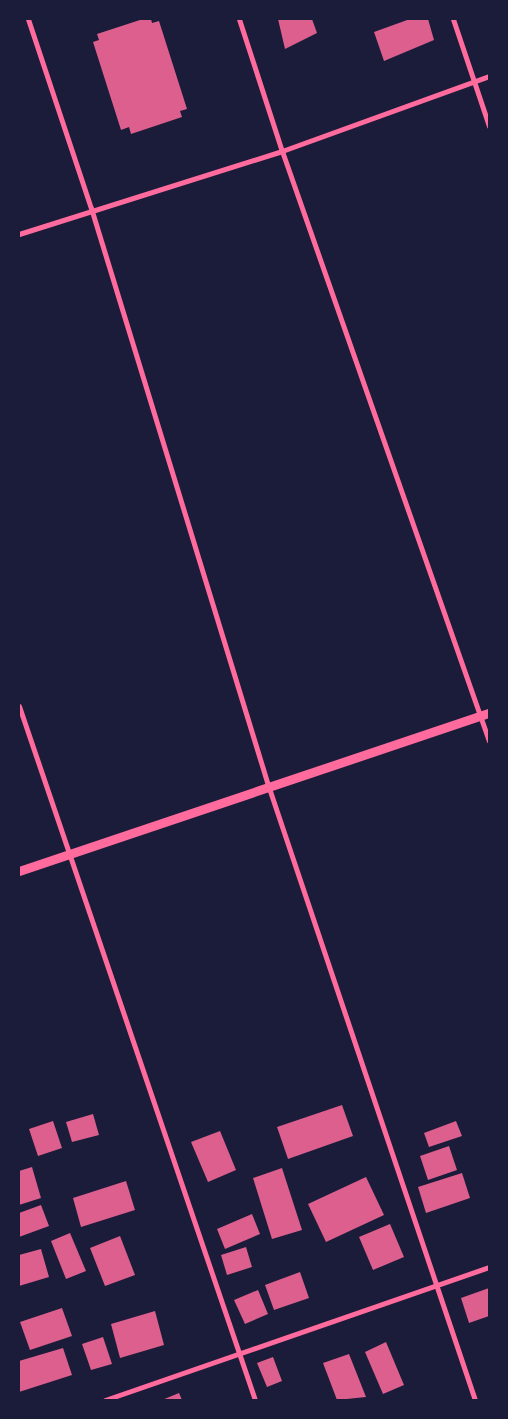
<!DOCTYPE html>
<html>
<head>
<meta charset="utf-8">
<style>
  body { margin:0 }
  #map { position:relative; width:508px; height:1419px; overflow:hidden; background:#1b1b3a; font-family:"Roboto Condensed",sans-serif }
  div>[style] { position:absolute }
  .building>* { inset:0; background:#dd5f8e }
  .minor>* { height:5px; margin:-2.5px; padding:0 2.5px; transform-origin:2.5px; border-radius:2.5px; background:#ff6b9d }
  .tertiary>* { height:9px; margin:-4.5px; padding:0 4.5px; transform-origin:4.5px; border-radius:4.5px; background:#ff6b9d }
  span { translate:-50% -50%; white-space:nowrap; text-align:center; line-height:1.15; -webkit-text-stroke:4px #1b1b3a; paint-order:stroke }
  .frame { position:absolute; inset:0; border:20px solid #1b1b3a; pointer-events:none }
</style>
</head>
<body>
<div id="map">
  <div class="building">
    <i style="clip-path:polygon(143px 19px,151px 19px,152px 23px,159px 21px,187px 109px,180px 111px,182px 117px,131px 134px,129px 127px,121px 130px,93px 42px,99px 40px,97px 34px)"></i>
    <i style="clip-path:polygon(278px 19px,312px 19px,317px 33px,285px 49px)"></i>
    <i style="clip-path:polygon(410px 19px,428px 19px,434px 40px,384px 61px,374px 32px)"></i>
    <i style="clip-path:polygon(342px 1105px,353px 1136px,288px 1159px,277px 1127px)"></i>
    <i style="clip-path:polygon(93px 1114px,99px 1135px,72px 1142px,66px 1122px)"></i>
    <i style="clip-path:polygon(53px 1121px,62px 1148px,38px 1156px,29px 1129px)"></i>
    <i style="clip-path:polygon(456px 1121px,462px 1136px,429px 1147px,424px 1133px)"></i>
    <i style="clip-path:polygon(220px 1131px,236px 1170px,208px 1182px,191px 1142px)"></i>
    <i style="clip-path:polygon(449px 1146px,457px 1170px,428px 1180px,420px 1156px)"></i>
    <i style="clip-path:polygon(32px 1167px,41px 1198px,19px 1205px,19px 1171px)"></i>
    <i style="clip-path:polygon(282px 1168px,302px 1230px,272px 1239px,253px 1178px)"></i>
    <i style="clip-path:polygon(462px 1173px,470px 1198px,426px 1213px,418px 1187px)"></i>
    <i style="clip-path:polygon(366px 1177px,384px 1215px,326px 1242px,308px 1204px)"></i>
    <i style="clip-path:polygon(126px 1181px,135px 1210px,81px 1227px,73px 1198px)"></i>
    <i style="clip-path:polygon(41px 1205px,49px 1226px,19px 1237px,19px 1213px)"></i>
    <i style="clip-path:polygon(252px 1214px,260px 1234px,225px 1249px,217px 1229px)"></i>
    <i style="clip-path:polygon(390px 1224px,404px 1257px,373px 1270px,359px 1237px)"></i>
    <i style="clip-path:polygon(70px 1233px,86px 1271px,66px 1279px,51px 1241px)"></i>
    <i style="clip-path:polygon(120px 1236px,135px 1275px,105px 1286px,90px 1248px)"></i>
    <i style="clip-path:polygon(246px 1247px,252px 1267px,227px 1275px,221px 1255px)"></i>
    <i style="clip-path:polygon(41px 1249px,49px 1277px,19px 1286px,19px 1255px)"></i>
    <i style="clip-path:polygon(300px 1272px,309px 1298px,274px 1310px,265px 1285px)"></i>
    <i style="clip-path:polygon(489px 1288px,489px 1316px,469px 1323px,461px 1298px)"></i>
    <i style="clip-path:polygon(258px 1290px,268px 1314px,245px 1324px,234px 1300px)"></i>
    <i style="clip-path:polygon(62px 1308px,72px 1336px,30px 1350px,20px 1322px)"></i>
    <i style="clip-path:polygon(155px 1311px,164px 1345px,120px 1358px,111px 1324px)"></i>
    <i style="clip-path:polygon(103px 1337px,112px 1364px,91px 1370px,82px 1344px)"></i>
    <i style="clip-path:polygon(386px 1342px,404px 1385px,383px 1394px,365px 1352px)"></i>
    <i style="clip-path:polygon(63px 1348px,72px 1375px,19px 1392px,19px 1361px)"></i>
    <i style="clip-path:polygon(349px 1354px,366px 1397px,337px 1400px,323px 1363px)"></i>
    <i style="clip-path:polygon(273px 1357px,282px 1381px,267px 1387px,257px 1363px)"></i>
    <i style="clip-path:polygon(179px 1393px,182px 1400px,162px 1400px)"></i>
  </div>
  <div class="minor">
    <i style="left:28px;top:19px;width:199px;rotate:71.6deg"></i>
    <i style="left:91px;top:208px;width:604px;rotate:72.95deg"></i>
    <i style="left:268px;top:785px;width:649px;rotate:71.4deg"></i>
    <i style="left:239px;top:19px;width:139px;rotate:72deg"></i>
    <i style="left:282px;top:151px;width:625px;rotate:70.67deg"></i>
    <i style="left:453px;top:19px;width:113px;rotate:71.4deg"></i>
    <i style="left:19px;top:234px;width:276px;rotate:-17.5deg"></i>
    <i style="left:282px;top:151px;width:220px;rotate:-19.9deg"></i>
    <i style="left:19px;top:706px;width:733px;rotate:71.22deg"></i>
    <i style="left:105px;top:1400px;width:406px;rotate:-19.1deg"></i>
  </div>
  <div class="tertiary">
    <i style="left:19px;top:871px;width:496px;rotate:-18.6deg"></i>
  </div>
  <div class="frame"></div>
</div>
</body>
</html>
